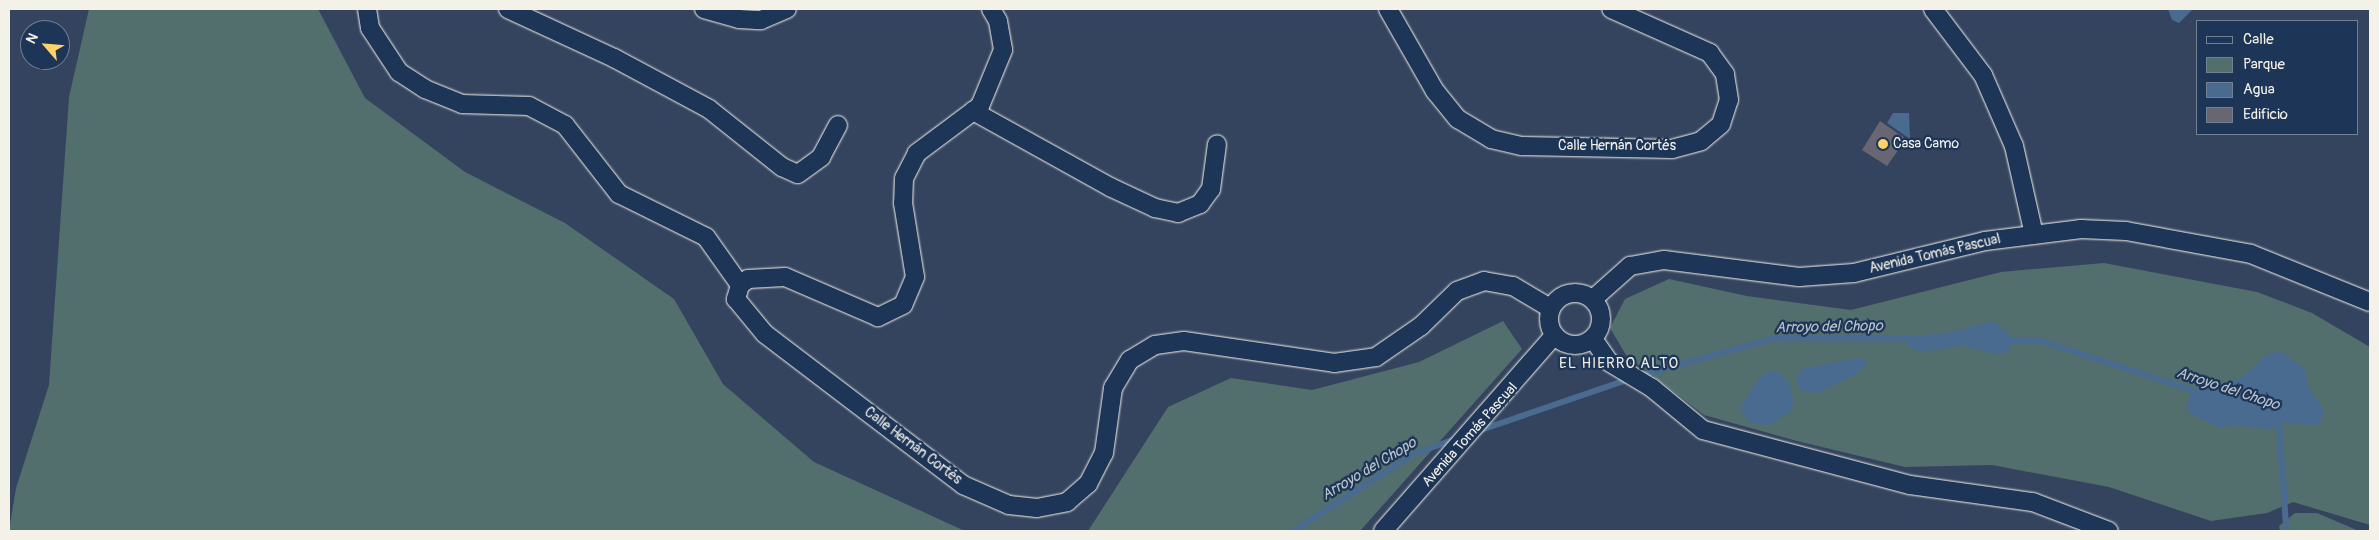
<!DOCTYPE html>
<html>
<head>
<meta charset="utf-8">
<style>
  body { margin:0 }
  #map { position:relative; width:2379px; height:540px; overflow:hidden; background:#34445f; font-family:Pangolin,sans-serif }
  div>[style] { position:absolute }
  .green>* { inset:0; background:#526e6d }
  .water>* { inset:0; background:#4a6b90 }
  .stream>* { height:5.5px; margin:-2.75px; padding:0 2.75px; transform-origin:2.75px; border-radius:2.75px; background:#4a6b90 }
  .building>* { inset:0; background:#686672 }
  .roads { filter:drop-shadow(0 0 1px #f4f1e8) drop-shadow(0 0 1px #f4f1e8) }
  .minor>* { height:18px; margin:-9px; padding:0 9px; transform-origin:9px; border-radius:9px; background:#1d3557 }
  .minor>.ring { margin:-9px; padding:0; box-sizing:content-box; background:none; border:18px solid #1d3557; border-radius:50% }
  .dots>* { width:14px; height:14px; translate:-50% -50%; box-sizing:border-box; border:2px solid #1d3557; border-radius:50% }
  span { translate:-50% -50%; white-space:nowrap; text-align:center; line-height:1.15; -webkit-text-stroke:4.5px #1d3557; paint-order:stroke }
  .poi-label { font-size:14px; color:#f4f1e8 }
  .left { translate:0 -50%; text-align:left }
  .street-label { font-size:14px; color:#f4f1e8 }
  .water-label { font-size:15px; color:#b8c2c9; font-style:italic }
  .neighbourhood-label { font-size:15px; color:#f4f1e8; letter-spacing:1px }
  .frame { position:absolute; inset:0; border:10px solid #f4f1e8; pointer-events:none }
  .legend { position:absolute; left:2196px; top:20px; width:162px; height:115px; box-sizing:border-box; background:#1d3557; border:1px solid #738091; margin:0; padding:6px 9px; list-style:none; font-size:15px; color:#f4f1e8 }
  .legend li { display:flex; align-items:center; gap:10px; height:25px }
  .legend b { width:25px; border:1px solid #738091 }
  .north { position:absolute; left:20px; top:20px; width:50px; height:50px; box-sizing:border-box; background:#1d3557; border:1px solid #738091; border-radius:50%; rotate:297deg; font-size:14px; font-weight:700; line-height:20px; text-align:center; color:#f4f1e8 }
  .north::after { content:''; display:block; margin:auto; width:18px; height:22px; background:#ffd166; clip-path:polygon(50% 0,100% 100%,50% 72%,0 100%) }
</style>
</head>
<body>
<div id="map">
  <div class="green">
    <i style="clip-path:polygon(89px 9px,318px 9px,365px 98px,465px 172px,565px 223px,674px 299px,723px 384px,814px 462px,965px 531px,9px 531px,16px 488px,49px 385px,69px 97px)"></i>
    <i style="clip-path:polygon(2104px 263px,2257px 292px,2312px 313px,2370px 347px,2370px 525px,2293px 502px,2267px 513px,2211px 521px,2109px 487px,1992px 465px,1905px 467px,1797px 441px,1704px 415px,1626px 355px,1610px 328px,1625px 299px,1669px 279px,1747px 296px,1851px 310px,2001px 272px)"></i>
    <i style="clip-path:polygon(1503px 321px,1522px 349px,1360px 531px,1088px 531px,1168px 407px,1231px 378px,1312px 390px,1419px 362px)"></i>
    <i style="clip-path:polygon(2295px 513px,2317px 513px,2359px 531px,2280px 531px,2279px 526px)"></i>
  </div>
  <div class="water">
    <i style="clip-path:polygon(2168px 9px,2193px 9px,2179px 23px,2172px 20px)"></i>
    <i style="clip-path:polygon(1893px 113px,1909px 113px,1910px 139px,1887px 123px)"></i>
    <i style="clip-path:polygon(1993px 321px,2012px 337px,2009px 352px,1994px 354px,1963px 345px,1924px 352px,1908px 347px,1909px 338px,1914px 336px,1947px 333px)"></i>
    <i style="clip-path:polygon(2280px 351px,2304px 368px,2310px 390px,2324px 410px,2318px 426px,2286px 422px,2269px 429px,2232px 425px,2218px 428px,2186px 411px,2190px 393px,2241px 378px,2264px 356px)"></i>
    <i style="clip-path:polygon(1857px 358px,1865px 359px,1867px 365px,1855px 375px,1819px 393px,1801px 391px,1796px 381px,1801px 369px)"></i>
    <i style="clip-path:polygon(1768px 372px,1779px 372px,1789px 382px,1794px 401px,1790px 412px,1769px 425px,1750px 424px,1740px 409px,1757px 380px)"></i>
  </div>
  <div class="stream">
    <i style="left:2006px;top:340px;width:33px"></i>
    <i style="left:2039px;top:340px;width:170px;rotate:18.1deg"></i>
    <i style="left:1639px;top:376px;width:141px;rotate:-15.6deg"></i>
    <i style="left:1775px;top:338px;width:140px;rotate:0.4deg"></i>
    <i style="left:2279px;top:418px;width:113px;rotate:86deg"></i>
    <i style="left:1478px;top:431px;width:161px;rotate:-18.9deg"></i>
    <i style="left:1293px;top:531px;width:143px;rotate:-32.5deg"></i>
    <i style="left:1414px;top:454px;width:45px;rotate:-19.7deg"></i>
  </div>
  <div class="building">
    <i style="clip-path:polygon(1880px 121px,1906px 139px,1887px 166px,1862px 150px)"></i>
  </div>
  <div class="roads">
    <div class="minor">
      <i style="left:367px;top:9px;width:19px;rotate:81deg"></i>
      <i style="left:370px;top:28px;width:53px;rotate:56.6deg"></i>
      <i style="left:399px;top:72px;width:31px;rotate:33deg"></i>
      <i style="left:425px;top:89px;width:40px;rotate:22deg"></i>
      <i style="left:462px;top:104px;width:67px;rotate:1.7deg"></i>
      <i style="left:529px;top:106px;width:41px;rotate:27.8deg"></i>
      <i style="left:565px;top:125px;width:88px;rotate:52deg"></i>
      <i style="left:619px;top:194px;width:97px;rotate:26.3deg"></i>
      <i style="left:706px;top:237px;width:59px;rotate:54.7deg"></i>
      <i style="left:508px;top:9px;width:117px;rotate:24.8deg"></i>
      <i style="left:614px;top:58px;width:108px;rotate:28.2deg"></i>
      <i style="left:709px;top:109px;width:93px;rotate:38.5deg"></i>
      <i style="left:782px;top:167px;width:17px;rotate:24deg"></i>
      <i style="left:798px;top:174px;width:29px;rotate:-36deg"></i>
      <i style="left:821px;top:157px;width:36px;rotate:-62deg"></i>
      <i style="left:704px;top:9px;width:36px;rotate:16deg"></i>
      <i style="left:739px;top:19px;width:22px;rotate:3deg"></i>
      <i style="left:761px;top:20px;width:28px;rotate:-23deg"></i>
      <i style="left:991px;top:9px;width:14px;rotate:60deg"></i>
      <i style="left:998px;top:21px;width:29px;rotate:80deg"></i>
      <i style="left:1003px;top:50px;width:61px;rotate:112.3deg"></i>
      <i style="left:980px;top:106px;width:79px;rotate:143.3deg"></i>
      <i style="left:917px;top:153px;width:28px;rotate:117deg"></i>
      <i style="left:904px;top:178px;width:25px;rotate:92deg"></i>
      <i style="left:903px;top:203px;width:75px;rotate:80.8deg"></i>
      <i style="left:915px;top:277px;width:30px;rotate:113deg"></i>
      <i style="left:903px;top:305px;width:28px;rotate:154deg"></i>
      <i style="left:878px;top:317px;width:101px;rotate:-156.7deg"></i>
      <i style="left:785px;top:277px;width:37px;rotate:177deg"></i>
      <i style="left:748px;top:279px;width:10px;rotate:143deg"></i>
      <i style="left:740px;top:285px;width:15px;rotate:106deg"></i>
      <i style="left:736px;top:299px;width:45px;rotate:50.4deg"></i>
      <i style="left:765px;top:334px;width:249px;rotate:37.3deg"></i>
      <i style="left:963px;top:485px;width:50px;rotate:23.5deg"></i>
      <i style="left:1009px;top:505px;width:28px;rotate:6deg"></i>
      <i style="left:1037px;top:508px;width:31px;rotate:-11deg"></i>
      <i style="left:1067px;top:502px;width:28px;rotate:-41deg"></i>
      <i style="left:1088px;top:484px;width:35px;rotate:-63deg"></i>
      <i style="left:1104px;top:453px;width:66px;rotate:-82.1deg"></i>
      <i style="left:1113px;top:388px;width:33px;rotate:-59deg"></i>
      <i style="left:1130px;top:360px;width:29px;rotate:-31deg"></i>
      <i style="left:1155px;top:345px;width:29px;rotate:-8deg"></i>
      <i style="left:1184px;top:341px;width:152px;rotate:8.3deg"></i>
      <i style="left:1334px;top:363px;width:42px;rotate:-8.1deg"></i>
      <i style="left:1376px;top:357px;width:55px;rotate:-34.6deg"></i>
      <i style="left:1421px;top:326px;width:50px;rotate:-44.2deg"></i>
      <i style="left:1457px;top:291px;width:29px;rotate:-20deg"></i>
      <i style="left:1484px;top:281px;width:29px;rotate:10deg"></i>
      <i style="left:1513px;top:286px;width:43px;rotate:30.7deg"></i>
      <i style="left:1388px;top:9px;width:95px;rotate:60.2deg"></i>
      <i style="left:1435px;top:91px;width:36px;rotate:51deg"></i>
      <i style="left:1458px;top:119px;width:39px;rotate:31deg"></i>
      <i style="left:1491px;top:139px;width:32px;rotate:13deg"></i>
      <i style="left:1522px;top:146px;width:150px;rotate:1.1deg"></i>
      <i style="left:1672px;top:149px;width:30px;rotate:-15deg"></i>
      <i style="left:1701px;top:141px;width:26px;rotate:-40deg"></i>
      <i style="left:1721px;top:124px;width:25px;rotate:-72deg"></i>
      <i style="left:1729px;top:100px;width:26px;rotate:-99deg"></i>
      <i style="left:1725px;top:74px;width:26px;rotate:-126deg"></i>
      <i style="left:1710px;top:53px;width:108px;rotate:-156deg"></i>
      <i style="left:1933px;top:9px;width:83px;rotate:52.9deg"></i>
      <i style="left:1983px;top:75px;width:77px;rotate:66.4deg"></i>
      <i style="left:2014px;top:146px;width:91px;rotate:77.3deg"></i>
      <i style="left:973px;top:111px;width:157px;rotate:29deg"></i>
      <i style="left:1110px;top:187px;width:50px;rotate:25deg"></i>
      <i style="left:1155px;top:208px;width:24px;rotate:12deg"></i>
      <i style="left:1178px;top:213px;width:24px;rotate:-22deg"></i>
      <i style="left:1200px;top:204px;width:19px;rotate:-54deg"></i>
      <i style="left:1211px;top:189px;width:45px;rotate:-82.4deg"></i>
      <i class="ring" style="left:1549px;top:293px;width:34px;height:34px"></i>
      <i style="left:1593px;top:299px;width:50px;rotate:-41.7deg"></i>
      <i style="left:1630px;top:266px;width:35px;rotate:-10deg"></i>
      <i style="left:1664px;top:260px;width:136px;rotate:7.2deg"></i>
      <i style="left:1799px;top:277px;width:55px;rotate:-4.2deg"></i>
      <i style="left:1854px;top:273px;width:135px;rotate:-13.7deg"></i>
      <i style="left:1985px;top:241px;width:97px;rotate:-7.1deg"></i>
      <i style="left:2081px;top:229px;width:45px;rotate:2.5deg"></i>
      <i style="left:2126px;top:231px;width:127px;rotate:10.4deg"></i>
      <i style="left:2251px;top:254px;width:128px;rotate:22deg"></i>
      <i style="left:1593px;top:339px;width:28px;rotate:55deg"></i>
      <i style="left:1609px;top:362px;width:50px;rotate:31.2deg"></i>
      <i style="left:1652px;top:388px;width:66px;rotate:39.5deg"></i>
      <i style="left:1703px;top:430px;width:214px;rotate:14.9deg"></i>
      <i style="left:1910px;top:485px;width:124px;rotate:7.9deg"></i>
      <i style="left:2033px;top:502px;width:81px;rotate:20.9deg"></i>
      <i style="left:1383px;top:531px;width:259px;rotate:-48.8deg"></i>
    </div>
  </div>
  <div class="dots">
    <i style="left:1883px;top:144px;background:#ffd166"></i>
  </div>
  <div class="poi-label">
    <span class="left" style="left:1893px;top:144px">Casa Camo</span>
  </div>
  <div class="street-label">
    <span style="left:1617px;top:146px">Calle Hernán Cortés</span>
    <span style="left:1935px;top:254px;rotate:-13deg">Avenida Tomás Pascual</span>
    <span style="left:1470px;top:435px;rotate:-48deg">Avenida Tomás Pascual</span>
    <span style="left:913px;top:446px;rotate:37deg">Calle Hernán Cortés</span>
  </div>
  <div class="water-label">
    <span style="left:1829px;top:327px;rotate:-1deg">Arroyo del Chopo</span>
    <span style="left:2228px;top:389px;rotate:18deg">Arroyo del Chopo</span>
    <span style="left:1369px;top:469px;rotate:-31deg">Arroyo del Chopo</span>
  </div>
  <div class="neighbourhood-label">
    <span style="left:1619px;top:364px">EL HIERRO ALTO</span>
  </div>
  <div class="frame"></div>
  <ul class="legend">
  <li><b style="height:6px;background:#1d3557"></b>Calle</li>
  <li><b style="height:14px;background:#526e6d"></b>Parque</li>
  <li><b style="height:14px;background:#4a6b90"></b>Agua</li>
  <li><b style="height:14px;background:#686672"></b>Edificio</li>
  </ul>
  <div class="north">N</div>
</div>
</body>
</html>
